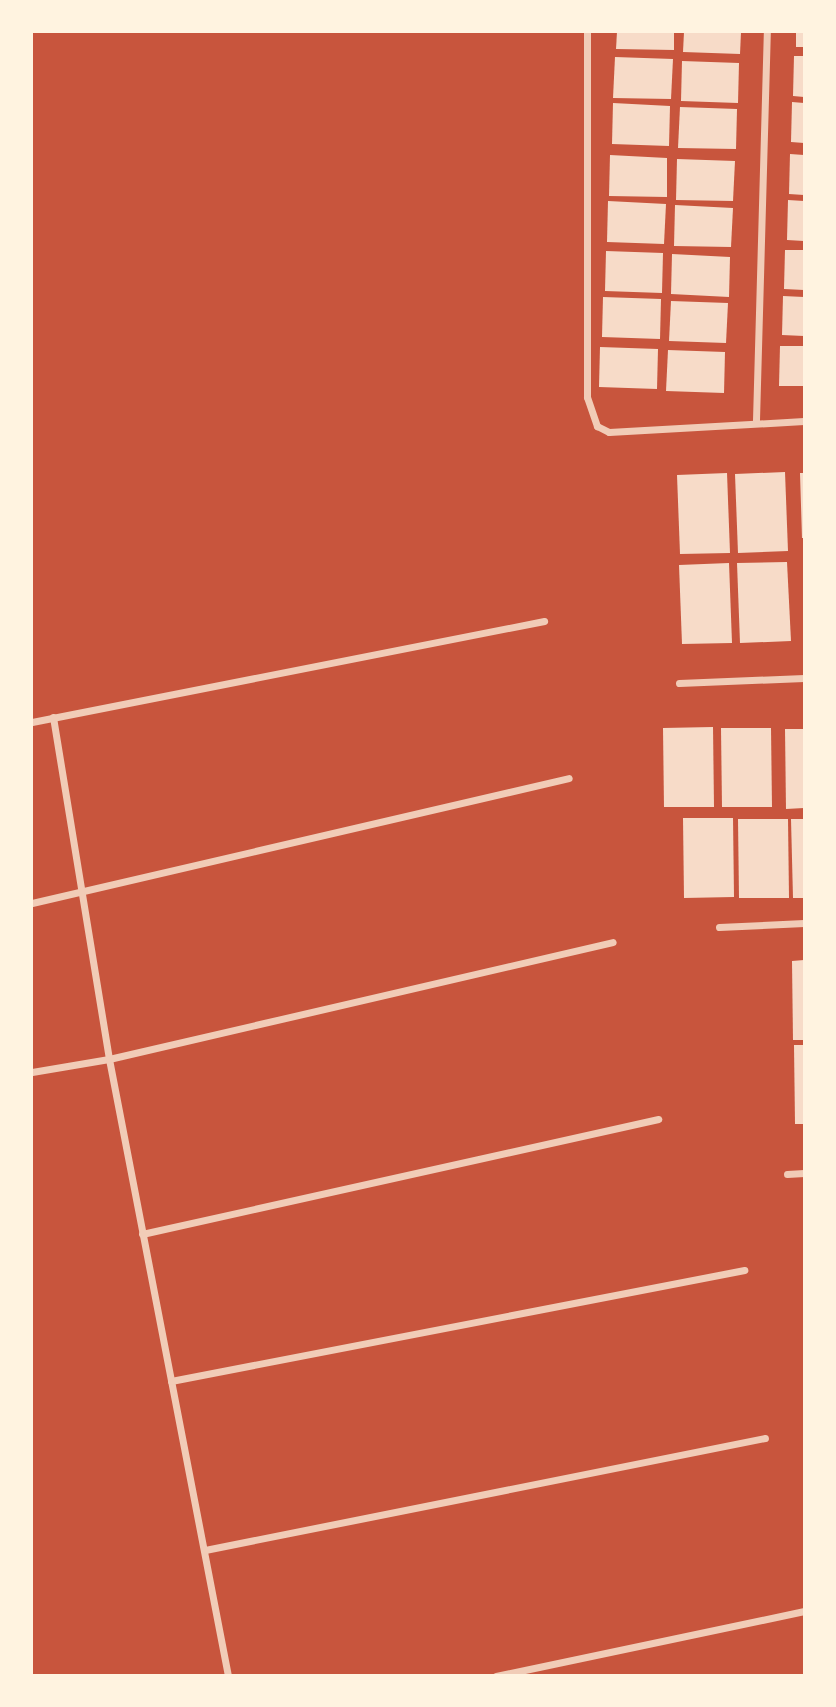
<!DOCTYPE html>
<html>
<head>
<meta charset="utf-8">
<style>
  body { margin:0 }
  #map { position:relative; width:836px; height:1707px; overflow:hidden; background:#c8553d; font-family:Inter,sans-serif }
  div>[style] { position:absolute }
  .building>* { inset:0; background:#f7dbc8 }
  .minor>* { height:7px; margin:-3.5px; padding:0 3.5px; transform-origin:3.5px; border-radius:3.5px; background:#f1ccb7 }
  span { translate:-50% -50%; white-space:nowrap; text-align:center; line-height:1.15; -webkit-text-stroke:7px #fff3e0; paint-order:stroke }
  .frame { position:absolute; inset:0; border:33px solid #fff3e0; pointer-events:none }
</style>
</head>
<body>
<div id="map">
  <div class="building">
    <i style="clip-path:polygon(617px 32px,674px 32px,674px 50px,616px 49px)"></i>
    <i style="clip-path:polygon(684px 32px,741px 32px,740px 54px,683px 52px)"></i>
    <i style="clip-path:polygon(796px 32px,804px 32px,804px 47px,796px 47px)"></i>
    <i style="clip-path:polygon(794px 56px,804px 56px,804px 97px,793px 96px)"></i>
    <i style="clip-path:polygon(615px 57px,673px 59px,671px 99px,613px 98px)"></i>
    <i style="clip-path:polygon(682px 61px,739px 63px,738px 103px,681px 101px)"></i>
    <i style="clip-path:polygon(792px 102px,804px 103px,804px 143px,791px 142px)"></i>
    <i style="clip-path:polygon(613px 103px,670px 106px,669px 146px,612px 144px)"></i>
    <i style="clip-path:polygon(680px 107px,737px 109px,736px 149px,678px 148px)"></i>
    <i style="clip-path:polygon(790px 154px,804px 155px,804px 195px,789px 194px)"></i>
    <i style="clip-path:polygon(610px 155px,667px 158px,667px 197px,609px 196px)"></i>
    <i style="clip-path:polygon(677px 159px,735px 161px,733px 201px,676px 200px)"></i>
    <i style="clip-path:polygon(788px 200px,804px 201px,804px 241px,787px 240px)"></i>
    <i style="clip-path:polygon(608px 201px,666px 204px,664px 244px,607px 242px)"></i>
    <i style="clip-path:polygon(675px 205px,733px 208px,731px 247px,674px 246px)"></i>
    <i style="clip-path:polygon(785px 250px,804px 250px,804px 290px,784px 289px)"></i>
    <i style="clip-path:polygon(606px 251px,663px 253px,662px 293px,605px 291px)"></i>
    <i style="clip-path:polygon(672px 254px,730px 257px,729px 297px,671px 294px)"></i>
    <i style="clip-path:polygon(783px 296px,804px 297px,804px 336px,782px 335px)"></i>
    <i style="clip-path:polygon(603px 297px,661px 299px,660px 339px,602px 337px)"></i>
    <i style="clip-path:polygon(671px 301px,728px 303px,726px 343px,669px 341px)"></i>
    <i style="clip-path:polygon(780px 346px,804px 346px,804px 386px,779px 386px)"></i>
    <i style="clip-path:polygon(600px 347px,658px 349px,657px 389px,599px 387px)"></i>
    <i style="clip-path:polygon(668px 350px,725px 352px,724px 393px,666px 391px)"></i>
    <i style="clip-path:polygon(785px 472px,788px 551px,738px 553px,735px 474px)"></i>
    <i style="clip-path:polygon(727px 473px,730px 553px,680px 554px,677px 475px)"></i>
    <i style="clip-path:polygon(800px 473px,804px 473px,804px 538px,802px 538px)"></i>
    <i style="clip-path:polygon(787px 562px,791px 641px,740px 643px,737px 563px)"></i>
    <i style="clip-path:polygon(729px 563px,732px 643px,682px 644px,679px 565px)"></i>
    <i style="clip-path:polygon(713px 727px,714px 807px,664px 807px,663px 728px)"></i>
    <i style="clip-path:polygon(721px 728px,771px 728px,772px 807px,722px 807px)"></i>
    <i style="clip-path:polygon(785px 729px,804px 729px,804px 808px,786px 809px)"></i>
    <i style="clip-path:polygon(683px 818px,733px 818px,734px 897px,684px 898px)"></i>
    <i style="clip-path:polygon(738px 819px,788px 819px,789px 898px,739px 898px)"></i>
    <i style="clip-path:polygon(791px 819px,804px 819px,804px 898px,793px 898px)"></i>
    <i style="clip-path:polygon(804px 960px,804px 1040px,793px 1040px,792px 961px)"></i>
    <i style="clip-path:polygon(794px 1045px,804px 1045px,804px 1124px,795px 1124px)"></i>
  </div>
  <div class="minor">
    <i style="left:587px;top:32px;width:365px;rotate:90deg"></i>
    <i style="left:587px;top:397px;width:31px;rotate:71deg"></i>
    <i style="left:597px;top:426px;width:13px;rotate:27deg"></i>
    <i style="left:609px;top:432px;width:195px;rotate:-3.2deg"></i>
    <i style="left:756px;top:420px;width:388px;rotate:-88.4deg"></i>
    <i style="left:679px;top:683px;width:125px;rotate:-2.3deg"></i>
    <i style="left:53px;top:717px;width:347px;rotate:80.7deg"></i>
    <i style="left:109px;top:1059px;width:628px;rotate:79.08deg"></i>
    <i style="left:32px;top:722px;width:522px;rotate:-11.16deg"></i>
    <i style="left:32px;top:903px;width:551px;rotate:-13.1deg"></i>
    <i style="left:719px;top:927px;width:85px;rotate:-2.7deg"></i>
    <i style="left:32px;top:1072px;width:78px;rotate:-9.6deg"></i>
    <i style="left:109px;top:1059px;width:517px;rotate:-13.07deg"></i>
    <i style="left:787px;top:1174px;width:17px;rotate:-3deg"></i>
    <i style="left:142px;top:1234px;width:529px;rotate:-12.56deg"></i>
    <i style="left:171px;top:1381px;width:584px;rotate:-10.96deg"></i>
    <i style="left:205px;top:1550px;width:571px;rotate:-11.31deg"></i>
    <i style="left:496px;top:1676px;width:315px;rotate:-11.9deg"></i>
  </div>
  <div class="frame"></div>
</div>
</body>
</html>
